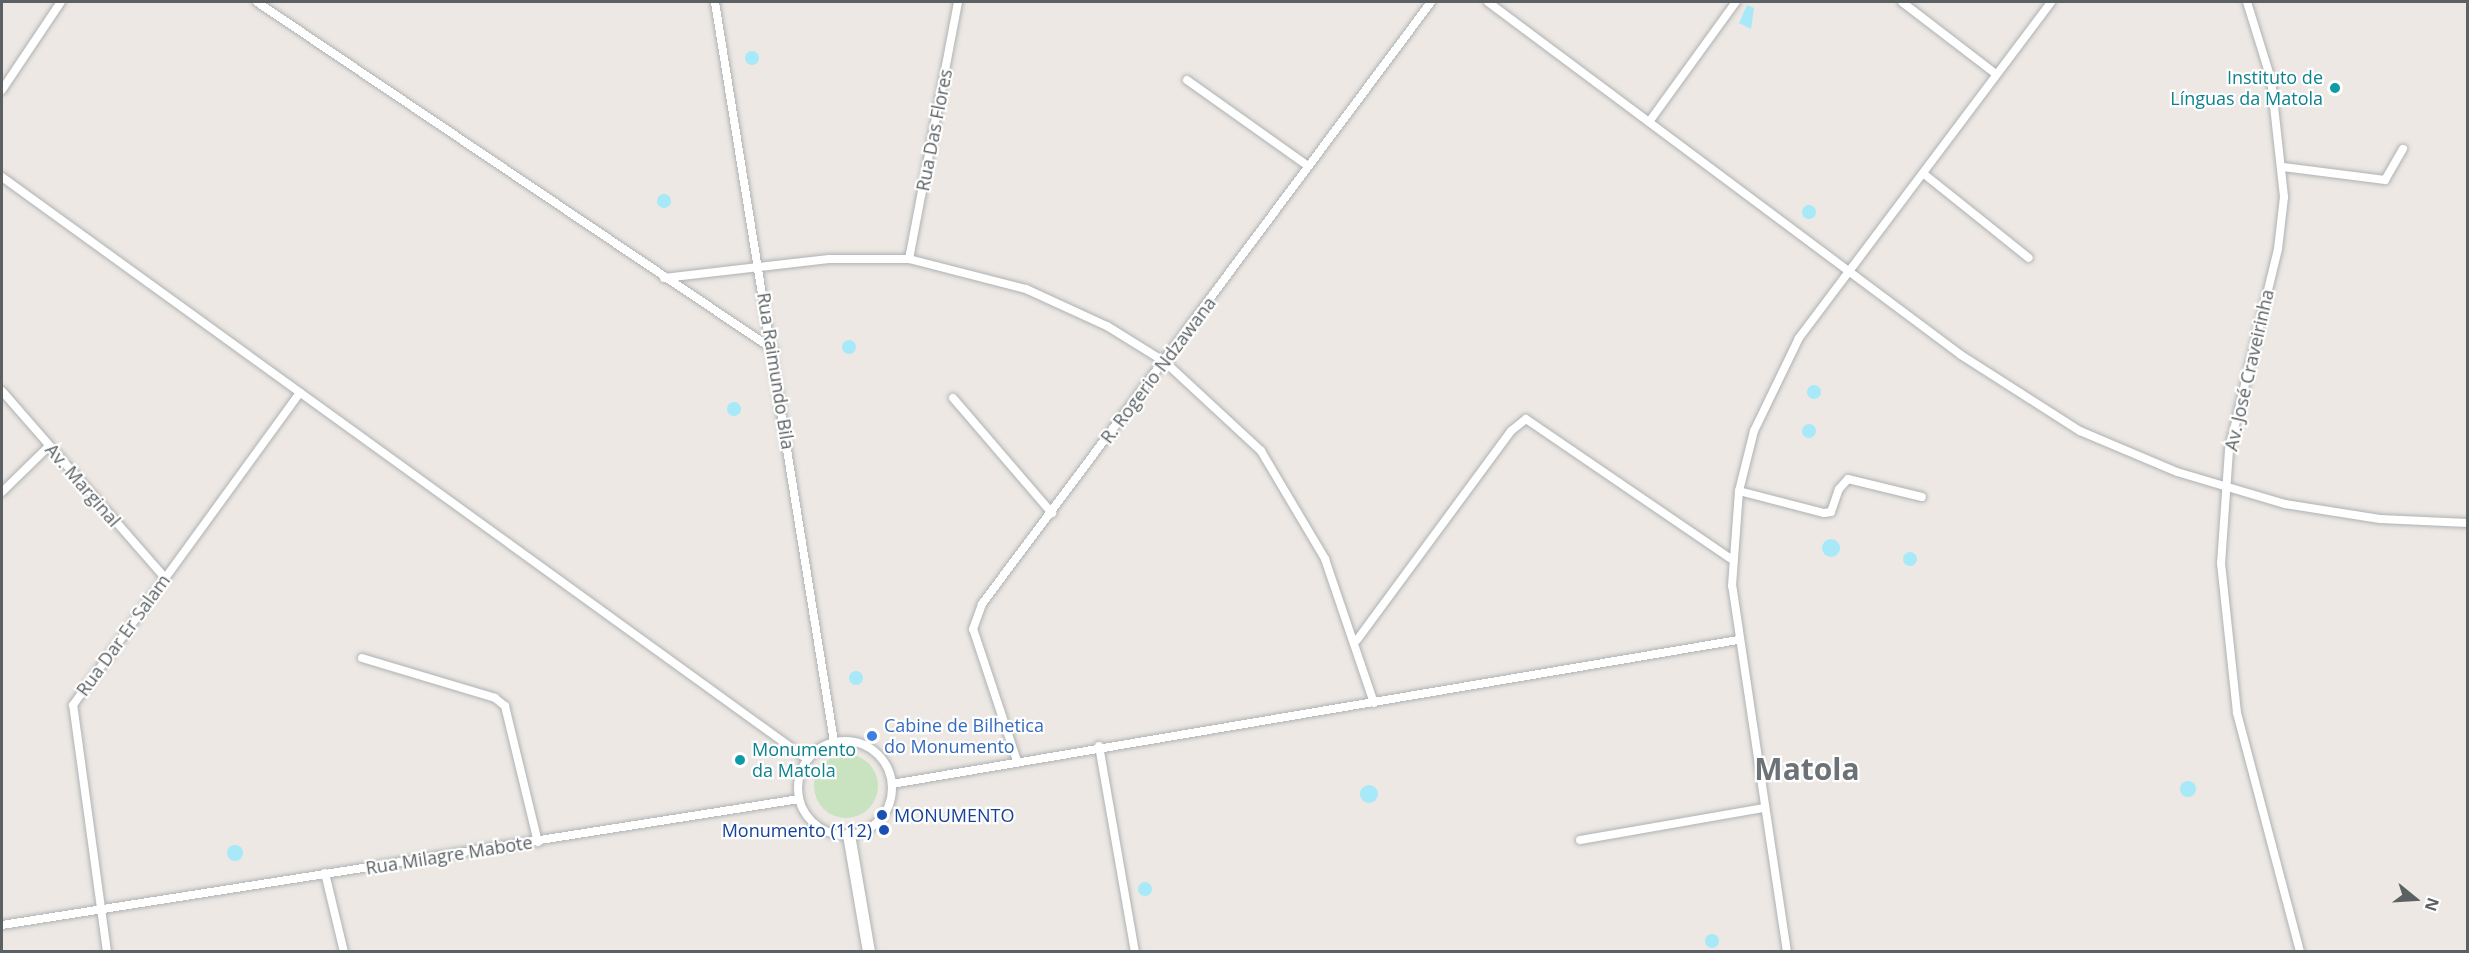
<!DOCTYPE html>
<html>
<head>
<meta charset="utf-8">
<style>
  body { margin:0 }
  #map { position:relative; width:2469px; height:953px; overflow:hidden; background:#ede8e3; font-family:"Open Sans",sans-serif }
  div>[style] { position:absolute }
  .green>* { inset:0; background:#c9e3c1 }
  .round { border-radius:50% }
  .water>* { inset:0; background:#a7e8f9 }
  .roads { filter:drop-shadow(0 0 2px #aeb2b5) drop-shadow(0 0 2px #aeb2b5) }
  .street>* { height:8px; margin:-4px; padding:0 4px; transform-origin:4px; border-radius:4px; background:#fff }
  .street>.ring { margin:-4px; padding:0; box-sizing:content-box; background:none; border:8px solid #fff; border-radius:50% }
  .secondary>* { height:12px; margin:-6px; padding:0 6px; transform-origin:6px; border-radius:6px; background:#fff }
  .dots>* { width:16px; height:16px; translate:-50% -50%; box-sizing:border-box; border:3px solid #fff; border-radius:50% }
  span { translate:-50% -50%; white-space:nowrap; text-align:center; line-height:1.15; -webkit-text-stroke:4.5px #fff; paint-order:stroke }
  .culture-label { font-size:18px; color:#0d838f }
  .right { translate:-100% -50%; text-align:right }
  .left { translate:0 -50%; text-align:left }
  .street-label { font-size:18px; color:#5b6063 }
  .shop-label { font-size:18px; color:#366cbe }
  .transit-label { font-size:18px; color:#164399 }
  .town-label { font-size:30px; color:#6c7275; font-weight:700 }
  .frame { position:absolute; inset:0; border:3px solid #5b6063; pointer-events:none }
  .north { position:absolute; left:2385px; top:869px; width:60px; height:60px; -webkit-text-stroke:4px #fff; paint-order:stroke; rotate:108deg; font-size:16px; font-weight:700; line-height:24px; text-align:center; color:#5b6063 }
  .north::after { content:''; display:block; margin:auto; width:21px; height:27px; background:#5b6063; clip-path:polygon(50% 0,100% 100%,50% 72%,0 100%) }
</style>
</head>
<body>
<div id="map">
  <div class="green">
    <i class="round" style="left:814px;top:754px;width:64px;height:64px"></i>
  </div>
  <div class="water">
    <i style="clip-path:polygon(1747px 5px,1754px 8px,1751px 29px,1739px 23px)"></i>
    <i class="round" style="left:745px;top:51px;width:14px;height:14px"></i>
    <i class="round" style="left:657px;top:194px;width:14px;height:14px"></i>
    <i class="round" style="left:1802px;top:205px;width:14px;height:14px"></i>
    <i class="round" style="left:842px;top:340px;width:14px;height:14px"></i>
    <i class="round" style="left:1807px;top:385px;width:14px;height:14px"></i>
    <i class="round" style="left:727px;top:402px;width:14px;height:14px"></i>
    <i class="round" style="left:1802px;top:424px;width:14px;height:14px"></i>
    <i class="round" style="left:1822px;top:539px;width:18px;height:18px"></i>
    <i class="round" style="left:1903px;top:552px;width:14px;height:14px"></i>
    <i class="round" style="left:849px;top:671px;width:14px;height:14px"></i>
    <i class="round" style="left:2180px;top:781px;width:16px;height:16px"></i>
    <i class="round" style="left:1360px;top:785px;width:18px;height:18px"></i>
    <i class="round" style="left:227px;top:845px;width:16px;height:16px"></i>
    <i class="round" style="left:1138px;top:882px;width:14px;height:14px"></i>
    <i class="round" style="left:1705px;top:934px;width:14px;height:14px"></i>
  </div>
  <div class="roads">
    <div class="street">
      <i style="left:257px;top:2px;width:623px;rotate:33.95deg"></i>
      <i style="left:715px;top:2px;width:750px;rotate:80.86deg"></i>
      <i style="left:1488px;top:2px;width:590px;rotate:36.73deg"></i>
      <i style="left:1961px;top:355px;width:141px;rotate:32.6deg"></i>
      <i style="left:2080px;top:431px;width:105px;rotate:22.9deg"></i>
      <i style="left:2177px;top:472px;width:113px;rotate:16.5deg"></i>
      <i style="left:2285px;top:504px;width:96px;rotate:9deg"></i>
      <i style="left:2380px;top:519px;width:88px;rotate:2.6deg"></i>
      <i style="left:1902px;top:2px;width:118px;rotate:37.5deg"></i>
      <i style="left:2247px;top:2px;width:81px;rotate:72.7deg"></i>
      <i style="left:2271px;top:79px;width:119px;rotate:83.7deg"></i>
      <i style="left:2284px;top:197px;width:52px;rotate:96.6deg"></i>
      <i style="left:2278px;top:249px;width:207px;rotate:103.7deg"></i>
      <i style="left:2229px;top:450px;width:113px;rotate:94deg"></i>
      <i style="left:2221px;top:563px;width:151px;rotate:83.9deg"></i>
      <i style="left:2237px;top:713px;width:247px;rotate:75.2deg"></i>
      <i style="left:1187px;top:80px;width:148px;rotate:35.4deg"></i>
      <i style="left:2px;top:90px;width:106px;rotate:-56.2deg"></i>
      <i style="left:1649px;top:122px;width:148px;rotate:-54.1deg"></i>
      <i style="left:2283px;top:167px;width:103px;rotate:7.3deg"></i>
      <i style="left:2385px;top:180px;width:36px;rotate:-60deg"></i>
      <i style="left:1924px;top:174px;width:134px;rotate:38.7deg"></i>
      <i style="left:2px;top:177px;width:993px;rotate:35.87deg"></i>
      <i style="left:909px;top:259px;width:262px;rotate:-79.2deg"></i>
      <i style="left:664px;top:278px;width:166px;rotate:-6.6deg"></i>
      <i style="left:829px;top:259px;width:80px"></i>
      <i style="left:909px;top:259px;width:121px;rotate:14.4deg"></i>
      <i style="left:1026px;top:289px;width:89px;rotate:24.6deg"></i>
      <i style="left:1107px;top:326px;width:68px;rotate:31.8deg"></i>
      <i style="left:1165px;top:362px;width:131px;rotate:42.8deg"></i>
      <i style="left:1261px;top:451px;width:126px;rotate:59.3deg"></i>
      <i style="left:1325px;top:559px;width:152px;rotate:71.2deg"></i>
      <i style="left:2px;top:391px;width:248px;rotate:48.9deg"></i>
      <i style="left:953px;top:398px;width:152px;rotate:49.3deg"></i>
      <i style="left:1739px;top:491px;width:88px;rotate:14.5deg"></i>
      <i style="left:1824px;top:513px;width:7px;rotate:-8deg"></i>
      <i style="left:1831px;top:512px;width:24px;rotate:-71deg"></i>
      <i style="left:1839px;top:489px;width:13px;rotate:-48deg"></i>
      <i style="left:1848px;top:479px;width:76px;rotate:13.7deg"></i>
      <i style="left:2px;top:492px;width:66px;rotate:-44.4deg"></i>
      <i style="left:1357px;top:640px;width:260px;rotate:-53.6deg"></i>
      <i style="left:1511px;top:431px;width:19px;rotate:-39deg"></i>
      <i style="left:1526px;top:419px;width:247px;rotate:34.3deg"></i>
      <i style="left:362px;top:658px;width:139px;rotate:16.7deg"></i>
      <i style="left:495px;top:698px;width:13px;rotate:39deg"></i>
      <i style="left:505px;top:706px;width:140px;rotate:76.4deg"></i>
      <i class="ring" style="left:798px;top:741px;width:86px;height:86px"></i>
      <i style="left:1099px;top:746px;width:209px;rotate:80.1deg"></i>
      <i style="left:1017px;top:761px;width:139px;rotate:-108.4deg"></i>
      <i style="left:973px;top:629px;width:27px;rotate:-70deg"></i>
      <i style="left:982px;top:604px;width:751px;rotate:-53.28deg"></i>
      <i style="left:892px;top:784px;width:858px;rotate:-9.66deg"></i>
      <i style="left:1580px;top:840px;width:186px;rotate:-9.9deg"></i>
      <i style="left:325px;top:873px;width:81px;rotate:76.5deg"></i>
      <i style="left:2px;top:925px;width:807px;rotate:-8.98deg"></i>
      <i style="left:107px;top:952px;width:249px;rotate:-97.8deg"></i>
      <i style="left:73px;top:705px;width:386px;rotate:-54deg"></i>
      <i style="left:1787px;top:952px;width:370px;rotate:-98.5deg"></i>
      <i style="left:1732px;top:586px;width:95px;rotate:-85.8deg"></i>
      <i style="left:1739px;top:491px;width:62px;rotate:-76deg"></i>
      <i style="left:1754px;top:431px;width:103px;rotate:-64.2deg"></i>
      <i style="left:1799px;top:338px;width:420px;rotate:-53.1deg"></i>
    </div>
    <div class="secondary">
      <i style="left:849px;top:835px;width:119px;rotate:80.3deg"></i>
    </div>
  </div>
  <div class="dots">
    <i style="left:2335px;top:88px;background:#0f9aa8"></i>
    <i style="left:872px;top:736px;background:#3f7fe0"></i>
    <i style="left:740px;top:760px;background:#0f9aa8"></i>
    <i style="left:882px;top:815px;background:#1a4fb4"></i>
    <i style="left:884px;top:830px;background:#1a4fb4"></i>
  </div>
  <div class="culture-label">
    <span class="right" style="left:2323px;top:88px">Instituto de<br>Línguas da Matola</span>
    <span class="left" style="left:752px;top:760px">Monumento<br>da Matola</span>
  </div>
  <div class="street-label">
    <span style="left:934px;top:130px;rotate:-79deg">Rua Das Flores</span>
    <span style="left:1158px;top:370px;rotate:-53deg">R. Rogerio Ndzawana</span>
    <span style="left:2249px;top:370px;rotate:-77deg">Av. José Craveirinha</span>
    <span style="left:776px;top:371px;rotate:81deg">Rua Raimundo Bila</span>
    <span style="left:83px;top:485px;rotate:49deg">Av. Marginal</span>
    <span style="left:123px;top:635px;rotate:-54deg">Rua Dar Er Salam</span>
    <span style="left:449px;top:855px;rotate:-9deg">Rua Milagre Mabote</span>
  </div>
  <div class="shop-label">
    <span class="left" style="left:884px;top:736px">Cabine de Bilhetica<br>do Monumento</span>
  </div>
  <div class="transit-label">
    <span class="left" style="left:894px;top:815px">MONUMENTO</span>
    <span class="right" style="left:872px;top:830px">Monumento (112)</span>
  </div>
  <div class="town-label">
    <span style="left:1807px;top:769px">Matola</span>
  </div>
  <div class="frame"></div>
  <div class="north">N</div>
</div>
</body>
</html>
